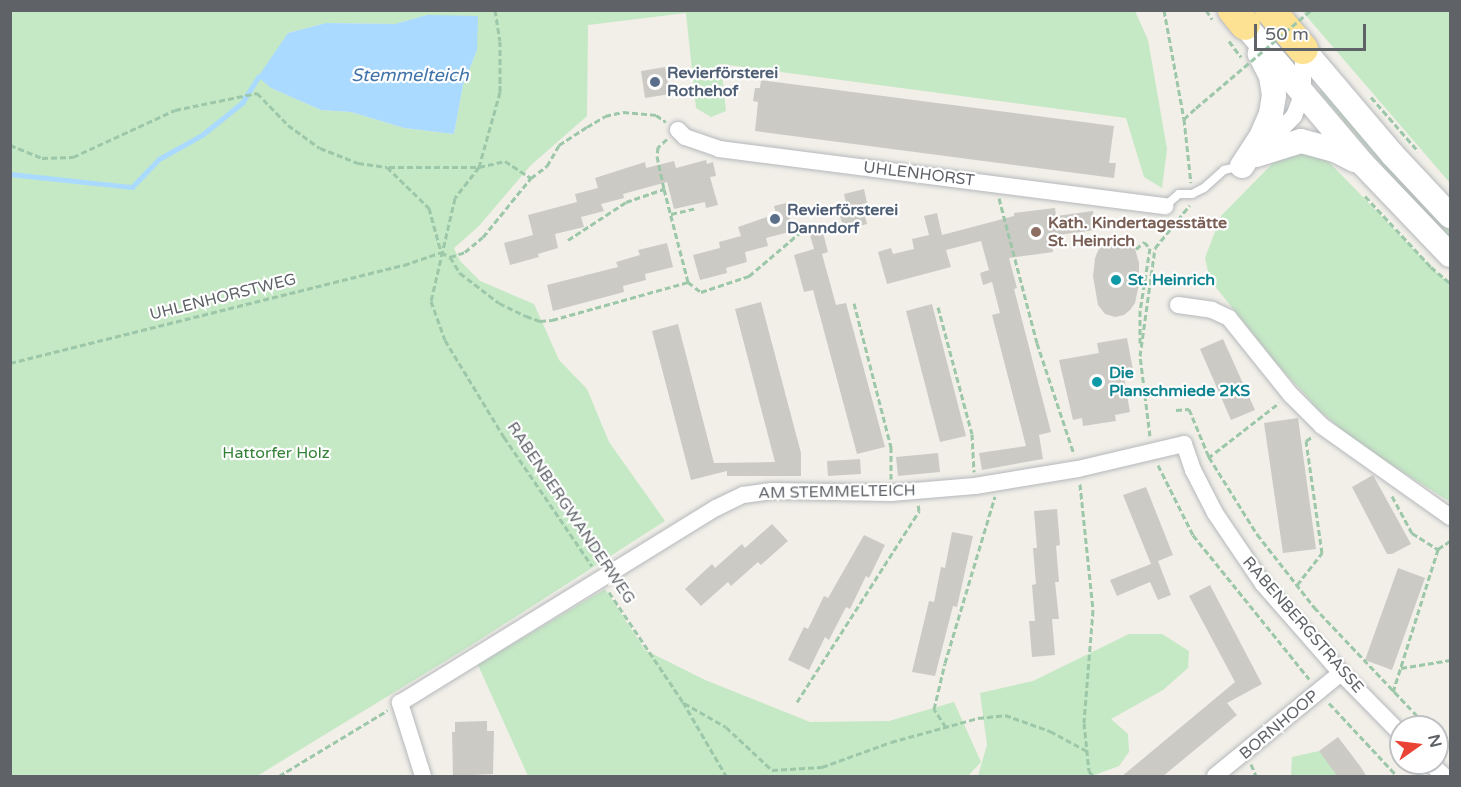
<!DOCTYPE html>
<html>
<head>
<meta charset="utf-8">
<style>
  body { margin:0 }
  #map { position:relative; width:1461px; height:787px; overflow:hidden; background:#f1efe8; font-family:"Varela Round",sans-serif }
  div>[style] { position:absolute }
  .green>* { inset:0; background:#c5e8c5 }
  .water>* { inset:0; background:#aadaff }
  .stream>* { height:4.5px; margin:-2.25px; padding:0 2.25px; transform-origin:2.25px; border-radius:2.25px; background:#aadaff }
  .building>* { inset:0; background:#cccac5 }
  .path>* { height:3px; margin-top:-1.5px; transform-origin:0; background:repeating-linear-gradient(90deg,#9cc7a9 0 6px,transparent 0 9px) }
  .roads { filter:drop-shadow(0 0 2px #b5b8bc) drop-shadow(0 0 2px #b5b8bc) }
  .lane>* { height:8px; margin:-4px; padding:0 4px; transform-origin:4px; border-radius:4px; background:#fff }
  .street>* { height:16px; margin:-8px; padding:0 8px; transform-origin:8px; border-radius:8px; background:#fff }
  .secondary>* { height:24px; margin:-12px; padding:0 12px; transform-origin:12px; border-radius:12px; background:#fff }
  .highway>* { height:30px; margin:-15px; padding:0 15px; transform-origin:15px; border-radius:15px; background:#fde293 }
  .path-bridge>* { height:3px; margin-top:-1.5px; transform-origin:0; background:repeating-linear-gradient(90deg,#9cc7a9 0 6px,transparent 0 9px) }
  .dots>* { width:16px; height:16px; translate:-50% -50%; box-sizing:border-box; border:3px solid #fff; border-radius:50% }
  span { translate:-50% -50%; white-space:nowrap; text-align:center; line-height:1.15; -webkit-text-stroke:4.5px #fff; paint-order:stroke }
  .service-label { font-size:16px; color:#4e5e75; font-weight:700 }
  .left { translate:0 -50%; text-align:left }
  .street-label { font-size:16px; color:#5f6368 }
  .education-label { font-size:16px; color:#785e54; font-weight:700 }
  .culture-label { font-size:16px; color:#0d838f; font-weight:700 }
  .park-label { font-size:16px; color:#348238 }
  .water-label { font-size:18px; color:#4174aa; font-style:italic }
  .frame { position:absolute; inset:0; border:12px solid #5f6368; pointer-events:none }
  .north { position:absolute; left:1389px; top:715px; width:60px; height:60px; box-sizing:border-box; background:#fff; border:2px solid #bfc1c3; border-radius:50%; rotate:76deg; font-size:16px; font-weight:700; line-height:24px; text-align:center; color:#5f6368 }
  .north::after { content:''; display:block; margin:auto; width:21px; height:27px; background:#ea4335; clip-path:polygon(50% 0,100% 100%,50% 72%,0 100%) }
  .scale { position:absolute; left:1254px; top:24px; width:112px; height:27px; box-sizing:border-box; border:3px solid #5f6368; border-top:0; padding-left:8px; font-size:18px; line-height:21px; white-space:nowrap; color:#5f6368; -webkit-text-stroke:4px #fff; paint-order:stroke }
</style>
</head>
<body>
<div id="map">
  <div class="green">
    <i style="clip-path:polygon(evenodd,10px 11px,1135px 11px,1148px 40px,1167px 149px,1162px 188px,1144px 177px,1126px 118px,721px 64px,726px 111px,711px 117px,696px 108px,686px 13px,588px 25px,587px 116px,530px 166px,479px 226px,454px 248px,460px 261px,480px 281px,534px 304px,559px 360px,587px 389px,609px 442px,665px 521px,470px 646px,257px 776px,11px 776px,10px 11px,427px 15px,477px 50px,463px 85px,454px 134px,404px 128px,351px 112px,321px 110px,271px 88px,288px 33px,326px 23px,395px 24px,427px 15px)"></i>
    <i style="clip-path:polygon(1302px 11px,1450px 11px,1450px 183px)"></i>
    <i style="clip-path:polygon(1323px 80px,1450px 231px,1450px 244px,1320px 93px)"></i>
    <i style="clip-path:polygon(1300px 153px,1323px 156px,1432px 268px,1450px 284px,1450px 502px,1359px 444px,1320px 411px,1278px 365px,1210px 280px,1205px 258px,1221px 216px,1273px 163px)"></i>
    <i style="clip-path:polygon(605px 589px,645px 650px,705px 680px,810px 722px,889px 721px,954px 702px,981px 762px,968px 776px,528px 776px,478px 665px)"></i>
    <i style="clip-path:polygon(1129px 634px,1162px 634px,1189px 651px,1188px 668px,1163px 690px,1111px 719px,1128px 734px,1129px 752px,1119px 766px,1092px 776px,978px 776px,987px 745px,980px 693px,1033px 681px)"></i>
    <i style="clip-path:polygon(1319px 751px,1339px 776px,1291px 776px,1292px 757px)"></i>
  </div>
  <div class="water">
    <i style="clip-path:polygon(427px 15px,478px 16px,477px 50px,463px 85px,454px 134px,404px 128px,351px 112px,321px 110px,271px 88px,258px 77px,288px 33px,326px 23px,395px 24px)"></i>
  </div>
  <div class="stream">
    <i style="left:10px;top:174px;width:123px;rotate:6.1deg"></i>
    <i style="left:132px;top:187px;width:39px;rotate:-46deg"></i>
    <i style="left:159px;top:159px;width:49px;rotate:-29.2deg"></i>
    <i style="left:202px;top:135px;width:51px;rotate:-38.7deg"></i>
    <i style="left:242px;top:103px;width:31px;rotate:-58deg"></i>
  </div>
  <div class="building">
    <i style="clip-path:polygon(665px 67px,670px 94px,645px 98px,641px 71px)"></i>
    <i style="clip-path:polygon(761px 80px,1114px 126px,1109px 163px,1116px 163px,1114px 178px,755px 131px,758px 102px,753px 101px,755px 88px,760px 88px)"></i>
    <i style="clip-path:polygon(706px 160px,707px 164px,713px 162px,716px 176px,710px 177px,718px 205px,706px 208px,705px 202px,674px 209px,667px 182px,623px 194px,624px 198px,601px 204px,604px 211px,581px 217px,584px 227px,555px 234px,558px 248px,538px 254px,539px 257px,510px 265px,504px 243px,533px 235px,528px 215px,577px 202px,575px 194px,598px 188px,595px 178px,645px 162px,646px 168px,674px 161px,676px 168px)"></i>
    <i style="clip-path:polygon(864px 189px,867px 203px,862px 204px,867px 224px,844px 230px,838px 209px,847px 207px,844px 194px)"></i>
    <i style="clip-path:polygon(786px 203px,793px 231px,766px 238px,768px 246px,745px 252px,747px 262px,726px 268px,727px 273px,700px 280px,693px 255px,720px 248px,719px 242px,741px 236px,738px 227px,776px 214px,774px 206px)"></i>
    <i style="clip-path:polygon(1055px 208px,1056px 216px,1093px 211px,1095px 230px,1051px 236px,1053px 252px,1009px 258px,1017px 288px,1014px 289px,1051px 432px,1039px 435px,1043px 459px,982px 470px,979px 453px,1026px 446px,992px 315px,1000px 313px,992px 282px,983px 285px,980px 273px,989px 270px,981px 241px,946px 250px,951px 267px,887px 284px,878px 252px,891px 248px,893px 254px,914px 249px,912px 239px,929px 235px,924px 216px,937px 213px,942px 235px,1014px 216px,1014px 213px)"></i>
    <i style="clip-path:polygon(822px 229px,828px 252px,822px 254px,836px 305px,846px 303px,885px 447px,857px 454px,813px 290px,804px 292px,794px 255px,814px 249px,809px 232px)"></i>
    <i style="clip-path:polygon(1120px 242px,1134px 245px,1139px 263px,1139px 284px,1135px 303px,1130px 310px,1124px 315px,1115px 317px,1105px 314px,1098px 305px,1093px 276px,1095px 258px,1101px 244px)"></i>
    <i style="clip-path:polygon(667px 243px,673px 267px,645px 274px,646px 280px,623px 286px,624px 292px,553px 311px,547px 285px,618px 267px,616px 262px,640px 255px,638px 250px)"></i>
    <i style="clip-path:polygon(761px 302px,801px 453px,801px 476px,727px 476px,727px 471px,691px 480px,652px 331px,678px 324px,714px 463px,775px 462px,735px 309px)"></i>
    <i style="clip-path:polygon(932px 304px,966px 436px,940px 442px,906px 311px)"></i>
    <i style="clip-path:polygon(1127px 338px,1134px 375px,1124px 377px,1130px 412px,1115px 415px,1116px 421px,1083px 426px,1082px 418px,1073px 420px,1059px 360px,1099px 353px,1097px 343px)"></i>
    <i style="clip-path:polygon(1223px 339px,1255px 410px,1231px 420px,1200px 349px)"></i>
    <i style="clip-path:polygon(1298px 418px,1316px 549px,1283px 553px,1264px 423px)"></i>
    <i style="clip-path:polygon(938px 453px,940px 472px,898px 476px,896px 457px)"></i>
    <i style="clip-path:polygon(860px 459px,861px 474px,828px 476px,827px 461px)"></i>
    <i style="clip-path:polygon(1373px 475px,1411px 544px,1392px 554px,1387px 554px,1352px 487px)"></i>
    <i style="clip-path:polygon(1146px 487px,1173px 555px,1158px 561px,1171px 595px,1158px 600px,1150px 582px,1117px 596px,1110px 580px,1151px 564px,1123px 495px)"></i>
    <i style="clip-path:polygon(1057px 509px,1060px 545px,1056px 546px,1059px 582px,1055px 582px,1059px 619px,1052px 619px,1055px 655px,1032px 657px,1029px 621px,1035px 621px,1032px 585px,1036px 584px,1033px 548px,1037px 548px,1034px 511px)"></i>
    <i style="clip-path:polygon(772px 524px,788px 541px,761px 565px,758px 562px,731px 586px,728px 582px,701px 606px,685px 589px,712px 564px,715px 568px,742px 544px,745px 548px)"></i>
    <i style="clip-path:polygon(952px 532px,973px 536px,957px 607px,953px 606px,935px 676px,912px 672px,929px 601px,934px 602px,941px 567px,945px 568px)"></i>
    <i style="clip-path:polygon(864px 535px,885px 545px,869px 578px,866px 576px,850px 609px,846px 607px,829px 640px,825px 637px,809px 670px,788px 660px,804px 627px,808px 629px,824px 596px,828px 598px)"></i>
    <i style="clip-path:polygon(1398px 568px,1425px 578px,1392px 670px,1365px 660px)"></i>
    <i style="clip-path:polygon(1210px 585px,1262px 684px,1227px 703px,1237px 715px,1162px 777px,1121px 777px,1235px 682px,1189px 596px)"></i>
    <i style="clip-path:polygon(487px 721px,487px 731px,494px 731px,493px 774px,453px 776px,452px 732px,455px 732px,455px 722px)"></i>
    <i style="clip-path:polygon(1338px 737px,1360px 766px,1367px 777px,1338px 777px,1319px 751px)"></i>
  </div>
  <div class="path">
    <i style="left:495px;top:10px;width:31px;rotate:81deg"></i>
    <i style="left:500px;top:41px;width:51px;rotate:90deg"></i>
    <i style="left:500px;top:92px;width:78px;rotate:105.6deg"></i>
    <i style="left:479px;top:167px;width:39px;rotate:128deg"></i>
    <i style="left:455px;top:198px;width:106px;rotate:103.1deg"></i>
    <i style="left:431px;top:301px;width:41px;rotate:70.3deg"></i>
    <i style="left:445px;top:340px;width:114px;rotate:58.7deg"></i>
    <i style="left:504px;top:437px;width:156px;rotate:55.7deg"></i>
    <i style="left:1164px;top:10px;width:111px;rotate:79.6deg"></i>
    <i style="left:1184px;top:119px;width:64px;rotate:83.8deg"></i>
    <i style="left:1206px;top:10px;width:11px;rotate:56deg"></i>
    <i style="left:1229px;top:41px;width:20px;rotate:53deg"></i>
    <i style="left:1371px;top:97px;width:72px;rotate:49deg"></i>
    <i style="left:1184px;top:119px;width:16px;rotate:-43deg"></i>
    <i style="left:667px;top:139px;width:12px;rotate:138deg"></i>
    <i style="left:658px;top:147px;width:9px;rotate:96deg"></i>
    <i style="left:657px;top:156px;width:34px;rotate:78deg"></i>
    <i style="left:664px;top:189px;width:96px;rotate:75.5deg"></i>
    <i style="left:688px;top:282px;width:16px;rotate:38deg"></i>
    <i style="left:701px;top:292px;width:51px;rotate:-18.4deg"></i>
    <i style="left:749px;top:276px;width:71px;rotate:-40.4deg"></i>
    <i style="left:10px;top:145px;width:35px;rotate:22deg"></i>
    <i style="left:42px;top:158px;width:31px;rotate:-2deg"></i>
    <i style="left:73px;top:157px;width:112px;rotate:-24.7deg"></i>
    <i style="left:175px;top:110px;width:84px;rotate:-11.7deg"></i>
    <i style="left:257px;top:93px;width:45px;rotate:45.9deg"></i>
    <i style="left:288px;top:125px;width:39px;rotate:36deg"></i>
    <i style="left:320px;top:148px;width:41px;rotate:21.5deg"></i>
    <i style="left:358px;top:163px;width:29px;rotate:8deg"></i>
    <i style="left:387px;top:167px;width:59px;rotate:44.3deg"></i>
    <i style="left:429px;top:208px;width:46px;rotate:74.7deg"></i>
    <i style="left:441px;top:252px;width:10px;rotate:29deg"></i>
    <i style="left:450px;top:257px;width:19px;rotate:58deg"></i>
    <i style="left:460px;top:273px;width:49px;rotate:37.6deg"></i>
    <i style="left:499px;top:303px;width:30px;rotate:26deg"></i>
    <i style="left:526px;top:316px;width:15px;rotate:20deg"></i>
    <i style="left:540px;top:321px;width:12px;rotate:-5deg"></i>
    <i style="left:552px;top:320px;width:141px;rotate:-15.6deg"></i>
    <i style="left:389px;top:167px;width:90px"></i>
    <i style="left:479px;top:167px;width:27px;rotate:-13deg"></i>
    <i style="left:505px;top:161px;width:31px;rotate:33deg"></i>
    <i style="left:1365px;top:196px;width:97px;rotate:47.1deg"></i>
    <i style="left:1431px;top:267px;width:25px;rotate:40deg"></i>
    <i style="left:999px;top:198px;width:150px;rotate:75.3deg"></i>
    <i style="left:1037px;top:343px;width:117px;rotate:71.6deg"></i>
    <i style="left:671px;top:214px;width:26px;rotate:-13deg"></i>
    <i style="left:568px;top:240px;width:69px;rotate:-33.2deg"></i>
    <i style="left:626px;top:202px;width:40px;rotate:-18.9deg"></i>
    <i style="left:1136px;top:249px;width:11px;rotate:-41deg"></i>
    <i style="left:1144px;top:242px;width:8px;rotate:45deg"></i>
    <i style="left:1150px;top:248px;width:64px;rotate:99deg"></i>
    <i style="left:1140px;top:311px;width:32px;rotate:90deg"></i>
    <i style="left:450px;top:257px;width:16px;rotate:-18deg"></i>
    <i style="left:465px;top:252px;width:23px;rotate:-40deg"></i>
    <i style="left:483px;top:237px;width:76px;rotate:-50.9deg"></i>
    <i style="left:531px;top:178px;width:20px;rotate:-37deg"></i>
    <i style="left:547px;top:166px;width:24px;rotate:-60deg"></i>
    <i style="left:559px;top:145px;width:33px;rotate:-33deg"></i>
    <i style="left:587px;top:127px;width:21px;rotate:-31deg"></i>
    <i style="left:605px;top:116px;width:18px;rotate:-13deg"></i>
    <i style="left:623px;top:112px;width:33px;rotate:5deg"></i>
    <i style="left:656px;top:115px;width:12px;rotate:35deg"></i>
    <i style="left:854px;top:303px;width:149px;rotate:75.6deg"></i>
    <i style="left:891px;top:447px;width:32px;rotate:90deg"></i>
    <i style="left:938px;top:307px;width:131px;rotate:75deg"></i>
    <i style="left:972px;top:434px;width:38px;rotate:87deg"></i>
    <i style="left:10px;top:363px;width:406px;rotate:-14deg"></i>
    <i style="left:404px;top:265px;width:39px;rotate:-19deg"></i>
    <i style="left:1176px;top:410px;width:13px;rotate:-4deg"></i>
    <i style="left:1189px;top:409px;width:52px;rotate:67.4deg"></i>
    <i style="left:1209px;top:457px;width:91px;rotate:58.1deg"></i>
    <i style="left:1257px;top:534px;width:93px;rotate:52deg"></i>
    <i style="left:1314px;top:607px;width:166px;rotate:46.5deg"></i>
    <i style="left:1150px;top:436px;width:81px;rotate:-97.1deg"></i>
    <i style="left:1140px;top:356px;width:109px;rotate:-82.1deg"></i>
    <i style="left:1155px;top:248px;width:55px;rotate:-50.9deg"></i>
    <i style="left:1208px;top:458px;width:90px;rotate:-37.8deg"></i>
    <i style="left:1158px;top:465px;width:78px;rotate:63.4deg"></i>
    <i style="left:1193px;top:535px;width:185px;rotate:51.1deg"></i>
    <i style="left:1080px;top:484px;width:127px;rotate:84.1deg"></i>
    <i style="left:1093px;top:610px;width:113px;rotate:94.6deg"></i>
    <i style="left:1084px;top:723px;width:48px;rotate:84.1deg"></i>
    <i style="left:1089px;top:771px;width:6px;rotate:51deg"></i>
    <i style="left:1392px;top:496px;width:42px;rotate:61.6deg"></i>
    <i style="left:1412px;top:533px;width:31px;rotate:32deg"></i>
    <i style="left:1297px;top:585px;width:41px;rotate:-52deg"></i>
    <i style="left:1322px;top:553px;width:113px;rotate:-98.1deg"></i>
    <i style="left:1306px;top:441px;width:9px;rotate:-36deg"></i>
    <i style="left:609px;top:592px;width:133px;rotate:56.1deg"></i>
    <i style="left:683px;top:702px;width:86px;rotate:59.8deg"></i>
    <i style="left:1401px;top:668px;width:50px;rotate:-9.3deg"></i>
    <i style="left:1393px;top:692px;width:150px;rotate:-72.5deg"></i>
    <i style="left:1438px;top:549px;width:14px;rotate:-34deg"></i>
    <i style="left:797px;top:702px;width:227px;rotate:-57.4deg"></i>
    <i style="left:919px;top:511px;width:7px;rotate:-98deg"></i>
    <i style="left:684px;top:703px;width:48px;rotate:29.7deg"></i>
    <i style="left:726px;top:727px;width:63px;rotate:43.1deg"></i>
    <i style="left:772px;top:770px;width:50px;rotate:-3.4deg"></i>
    <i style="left:822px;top:767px;width:73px;rotate:-19.9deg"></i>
    <i style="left:891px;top:742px;width:90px;rotate:-15.4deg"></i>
    <i style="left:978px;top:718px;width:27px;rotate:-6deg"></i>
    <i style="left:1005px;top:715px;width:48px;rotate:19.6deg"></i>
    <i style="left:1050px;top:731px;width:42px;rotate:28.4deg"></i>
    <i style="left:1329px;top:703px;width:100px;rotate:47deg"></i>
    <i style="left:946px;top:727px;width:22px;rotate:-124deg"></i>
    <i style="left:934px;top:709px;width:47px;rotate:-76.6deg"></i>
    <i style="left:945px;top:663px;width:174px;rotate:-73.3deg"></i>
    <i style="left:1437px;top:737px;width:18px;rotate:45deg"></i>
    <i style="left:1251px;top:764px;width:13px;rotate:67deg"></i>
    <i style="left:279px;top:776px;width:127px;rotate:-31.2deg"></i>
  </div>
  <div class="roads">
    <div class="lane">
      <i style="left:1165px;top:206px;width:18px;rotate:-41deg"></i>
      <i style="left:1179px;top:194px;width:13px"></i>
      <i style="left:1192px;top:194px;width:13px;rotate:-27deg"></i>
      <i style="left:1204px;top:188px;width:27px;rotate:-42deg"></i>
      <i style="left:1224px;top:170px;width:17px;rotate:-13deg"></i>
    </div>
    <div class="street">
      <i style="left:678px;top:130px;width:10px;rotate:45deg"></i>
      <i style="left:685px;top:137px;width:36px;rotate:19deg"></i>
      <i style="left:719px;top:149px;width:450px;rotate:7.3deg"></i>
      <i style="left:1259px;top:152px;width:50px;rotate:-45.8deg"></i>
      <i style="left:1294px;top:116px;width:25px;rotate:-69deg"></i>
      <i style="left:1303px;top:93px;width:44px;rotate:-90deg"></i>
      <i style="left:1178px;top:305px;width:34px;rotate:8deg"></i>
      <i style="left:1212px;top:310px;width:19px;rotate:25deg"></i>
      <i style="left:1229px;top:318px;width:99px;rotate:51.2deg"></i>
      <i style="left:1291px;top:395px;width:44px;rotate:45deg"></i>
      <i style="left:1322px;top:426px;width:157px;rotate:35.4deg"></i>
      <i style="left:1430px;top:763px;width:19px;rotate:43deg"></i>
      <i style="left:423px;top:776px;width:77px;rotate:-107.5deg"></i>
      <i style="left:400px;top:703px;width:371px;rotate:-31.7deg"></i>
      <i style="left:716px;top:508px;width:30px;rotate:-26deg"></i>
      <i style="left:743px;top:495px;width:29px;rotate:-8deg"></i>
      <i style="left:772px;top:491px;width:119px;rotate:1deg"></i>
      <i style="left:891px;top:493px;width:84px;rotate:-4.8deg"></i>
      <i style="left:975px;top:486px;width:104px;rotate:-9.4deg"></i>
      <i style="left:1078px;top:469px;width:109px;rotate:-13.3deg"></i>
      <i style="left:1184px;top:444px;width:28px;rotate:71deg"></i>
      <i style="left:1193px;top:470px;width:48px;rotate:62.9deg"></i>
      <i style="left:1215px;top:513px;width:86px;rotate:55.9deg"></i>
      <i style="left:1263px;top:584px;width:118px;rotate:48.8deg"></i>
      <i style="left:1341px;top:673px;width:86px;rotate:45.5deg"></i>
      <i style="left:1215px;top:776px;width:163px;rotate:-39.3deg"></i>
    </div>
    <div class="secondary">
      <i style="left:1245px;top:25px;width:181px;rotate:49.7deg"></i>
      <i style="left:1362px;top:163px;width:127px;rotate:46.3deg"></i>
      <i style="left:1303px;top:49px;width:138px;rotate:49.7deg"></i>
      <i style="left:1392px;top:154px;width:85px;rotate:46.9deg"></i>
      <i style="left:1256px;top:155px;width:47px;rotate:-17.3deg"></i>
      <i style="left:1301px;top:141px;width:35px;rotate:15deg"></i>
      <i style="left:1335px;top:150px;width:22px;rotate:27deg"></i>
      <i style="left:1242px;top:166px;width:37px;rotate:-57deg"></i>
      <i style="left:1262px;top:135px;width:23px;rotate:-67deg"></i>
      <i style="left:1271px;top:114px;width:19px;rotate:-81deg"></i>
      <i style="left:1274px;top:95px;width:19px;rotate:-99deg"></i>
      <i style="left:1271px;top:76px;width:25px;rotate:-117deg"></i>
    </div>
    <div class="highway">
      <i style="left:1233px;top:10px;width:19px;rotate:51deg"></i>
      <i style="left:1270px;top:10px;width:51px;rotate:49.8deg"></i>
    </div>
  </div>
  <div class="path-bridge">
    <i style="left:1196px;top:108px;width:151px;rotate:-40.4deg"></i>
  </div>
  <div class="dots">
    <i style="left:655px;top:82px;background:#5c6f8a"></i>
    <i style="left:775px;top:219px;background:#5c6f8a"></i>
    <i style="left:1036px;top:232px;background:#8d6e63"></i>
    <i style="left:1116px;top:280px;background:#0f9aa8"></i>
    <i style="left:1097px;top:382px;background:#0f9aa8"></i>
  </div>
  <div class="service-label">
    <span class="left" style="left:667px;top:82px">Revierförsterei<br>Rothehof</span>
    <span class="left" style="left:787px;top:219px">Revierförsterei<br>Danndorf</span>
  </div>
  <div class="street-label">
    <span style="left:919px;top:174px;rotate:7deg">UHLENHORST</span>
    <span style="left:223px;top:297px;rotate:-14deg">UHLENHORSTWEG</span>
    <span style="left:837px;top:492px;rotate:-1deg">AM STEMMELTEICH</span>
    <span style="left:571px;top:513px;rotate:56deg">RABENBERGWANDERWEG</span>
    <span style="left:1303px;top:625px;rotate:49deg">RABENBERGSTRASSE</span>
    <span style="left:1279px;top:725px;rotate:-40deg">BORNHOOP</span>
  </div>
  <div class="education-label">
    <span class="left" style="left:1048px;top:232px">Kath. Kindertagesstätte<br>St. Heinrich</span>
  </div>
  <div class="culture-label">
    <span class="left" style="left:1128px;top:280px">St. Heinrich</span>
    <span class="left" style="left:1109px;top:382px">Die<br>Planschmiede 2KS</span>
  </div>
  <div class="park-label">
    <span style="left:276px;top:453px">Hattorfer Holz</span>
  </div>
  <div class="water-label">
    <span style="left:410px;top:75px">Stemmelteich</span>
  </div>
  <div class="frame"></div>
  <div class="north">N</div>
  <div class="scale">50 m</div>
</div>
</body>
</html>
